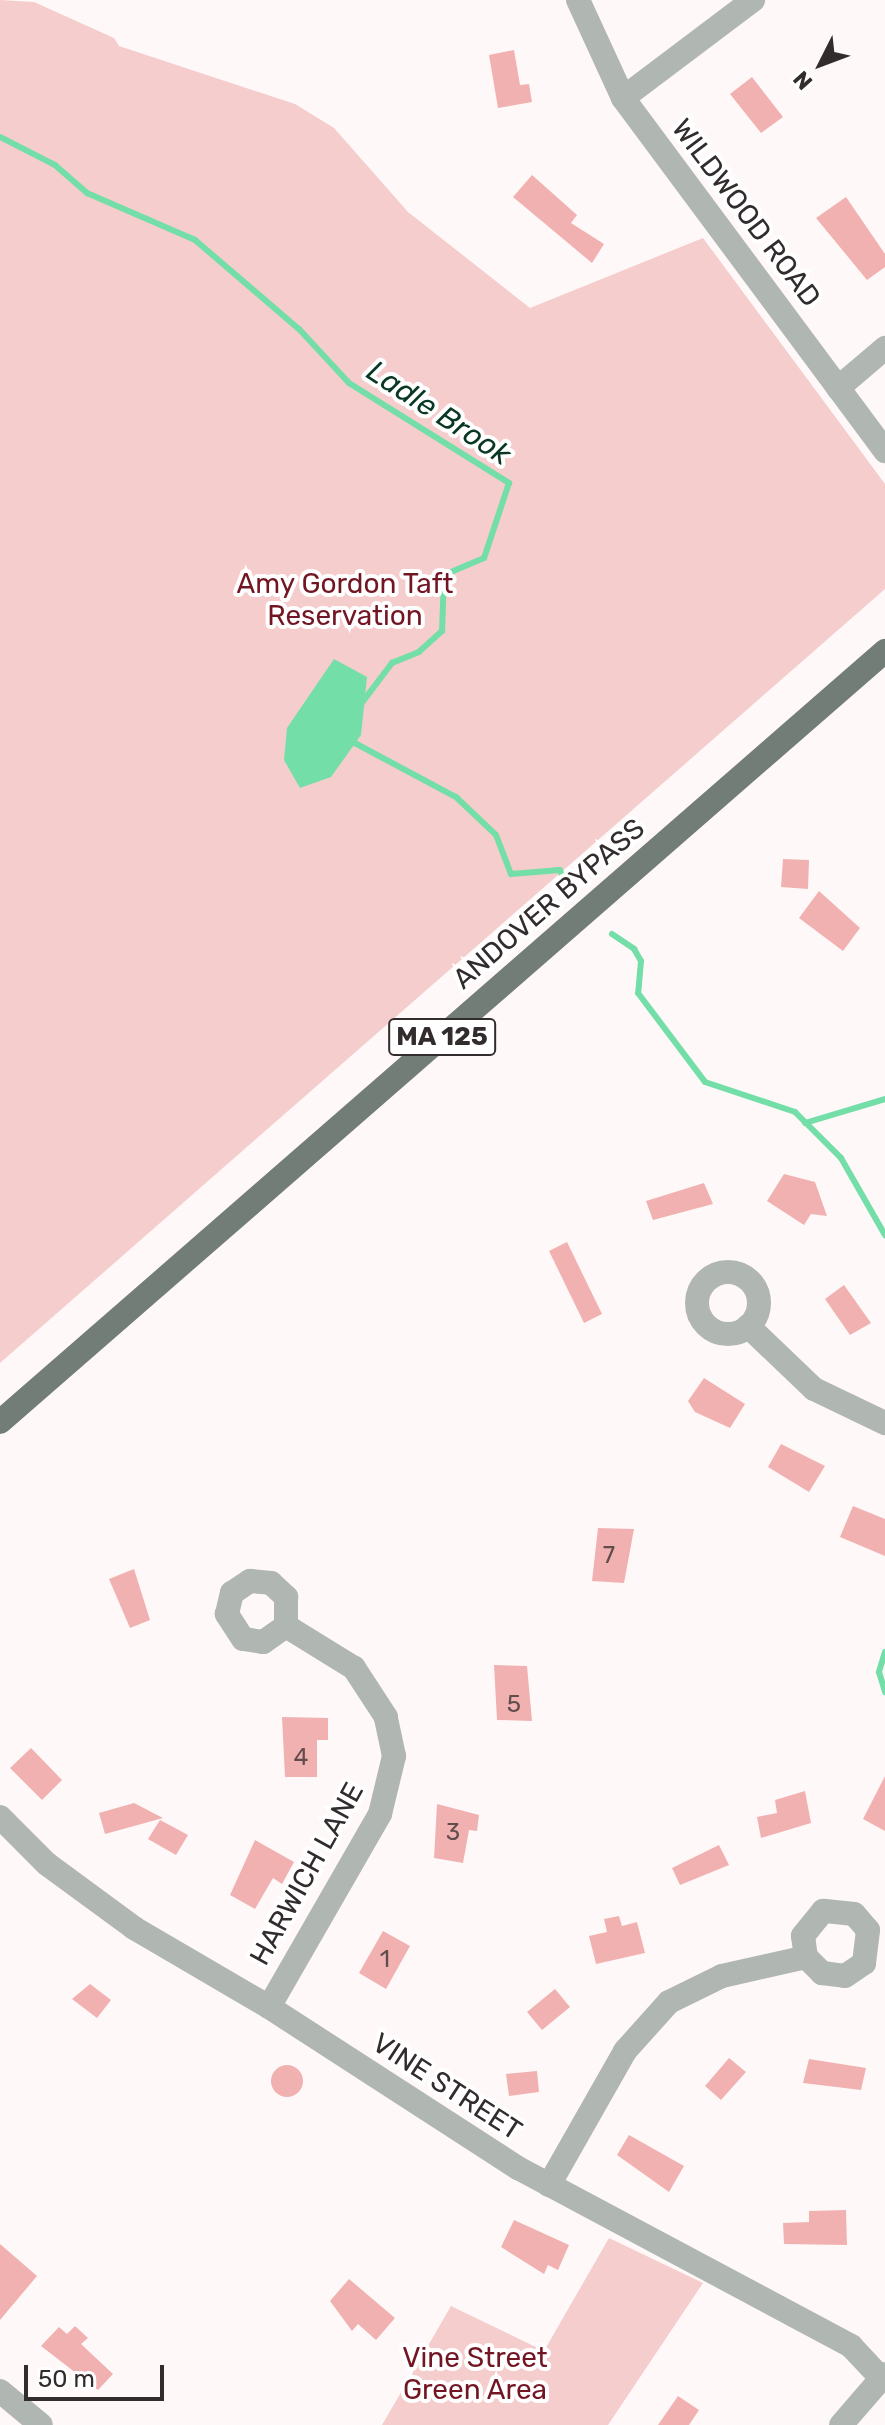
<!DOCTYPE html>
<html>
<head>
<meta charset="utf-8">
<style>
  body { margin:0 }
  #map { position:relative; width:885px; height:2425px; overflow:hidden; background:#fff8f8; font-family:Rubik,sans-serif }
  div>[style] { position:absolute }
  .green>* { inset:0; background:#f5cdcc }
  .water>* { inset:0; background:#73dea7 }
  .stream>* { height:6px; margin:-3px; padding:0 3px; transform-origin:3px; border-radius:3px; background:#73dea7 }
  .building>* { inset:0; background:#f2b1b1 }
  .round { border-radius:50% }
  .minor>* { height:24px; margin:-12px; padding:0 12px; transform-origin:12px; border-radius:12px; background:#b0b6b2 }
  .minor>.ring { margin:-12px; padding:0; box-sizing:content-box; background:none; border:24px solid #b0b6b2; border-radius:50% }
  .major>* { height:24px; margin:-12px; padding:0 12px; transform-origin:12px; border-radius:12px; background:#737d77 }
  span { translate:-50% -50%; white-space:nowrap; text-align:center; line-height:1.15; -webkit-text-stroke:8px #fff; paint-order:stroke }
  .number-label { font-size:24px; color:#624d4d }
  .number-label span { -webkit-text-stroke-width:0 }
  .shield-label span { padding:2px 6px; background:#fff; border:2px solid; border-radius:6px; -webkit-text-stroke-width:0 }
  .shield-label { font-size:26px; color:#322c2c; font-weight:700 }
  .street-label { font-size:28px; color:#322c2c }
  .park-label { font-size:28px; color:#721623 }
  .water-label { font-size:30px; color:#083823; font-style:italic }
  .north { position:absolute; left:781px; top:24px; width:80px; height:80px; -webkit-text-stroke:6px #fff; paint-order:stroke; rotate:228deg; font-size:22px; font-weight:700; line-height:32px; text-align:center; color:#322c2c }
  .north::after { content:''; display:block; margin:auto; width:28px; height:36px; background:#322c2c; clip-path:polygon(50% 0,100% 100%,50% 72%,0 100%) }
  .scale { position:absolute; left:24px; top:2365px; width:140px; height:36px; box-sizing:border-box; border:4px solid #322c2c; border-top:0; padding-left:10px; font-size:24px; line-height:28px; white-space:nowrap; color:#322c2c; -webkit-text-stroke:6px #fff; paint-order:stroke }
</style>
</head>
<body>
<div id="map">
  <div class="green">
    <i style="clip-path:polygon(0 0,34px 2px,114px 38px,119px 46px,295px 104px,334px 128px,408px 212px,530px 308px,703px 238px,885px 484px,885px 589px,0 1363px)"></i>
    <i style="clip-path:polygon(609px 2238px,703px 2283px,608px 2425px,382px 2425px,451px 2306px,544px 2351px)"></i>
  </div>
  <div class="water">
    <i style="clip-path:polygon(334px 659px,367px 677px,361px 735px,331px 777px,300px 788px,284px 760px,287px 728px)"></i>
  </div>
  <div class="stream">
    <i style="left:0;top:137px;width:62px;rotate:27deg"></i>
    <i style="left:55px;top:165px;width:43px;rotate:41.2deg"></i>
    <i style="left:87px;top:193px;width:118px;rotate:23.5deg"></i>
    <i style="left:195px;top:240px;width:137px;rotate:40.6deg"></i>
    <i style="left:299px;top:329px;width:74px;rotate:47.2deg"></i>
    <i style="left:349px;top:383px;width:189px;rotate:32deg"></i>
    <i style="left:509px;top:483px;width:79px;rotate:108.4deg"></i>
    <i style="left:484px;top:558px;width:43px;rotate:157deg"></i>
    <i style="left:444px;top:575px;width:56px;rotate:92deg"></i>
    <i style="left:442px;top:631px;width:31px;rotate:138deg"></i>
    <i style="left:419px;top:652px;width:29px;rotate:158deg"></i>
    <i style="left:392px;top:663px;width:51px;rotate:127.1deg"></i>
    <i style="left:351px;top:741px;width:119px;rotate:28.1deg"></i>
    <i style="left:456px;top:797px;width:55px;rotate:43.5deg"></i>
    <i style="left:496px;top:835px;width:42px;rotate:69deg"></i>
    <i style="left:511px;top:874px;width:49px;rotate:-4.7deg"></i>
    <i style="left:560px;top:870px;width:12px;rotate:70deg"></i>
    <i style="left:612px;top:934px;width:27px;rotate:34deg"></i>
    <i style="left:634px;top:949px;width:14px;rotate:60deg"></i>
    <i style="left:641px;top:961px;width:32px;rotate:95deg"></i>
    <i style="left:638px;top:993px;width:111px;rotate:53deg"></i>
    <i style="left:705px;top:1082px;width:95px;rotate:18.4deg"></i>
    <i style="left:795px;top:1112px;width:65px;rotate:45deg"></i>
    <i style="left:841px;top:1158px;width:89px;rotate:60.3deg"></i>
    <i style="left:805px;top:1123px;width:84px;rotate:-16.7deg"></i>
    <i style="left:885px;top:1652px;width:21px;rotate:107deg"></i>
    <i style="left:879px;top:1672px;width:21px;rotate:73deg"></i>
  </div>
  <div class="building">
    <i style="clip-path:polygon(514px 50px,520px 85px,529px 84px,532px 102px,498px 108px,489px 55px)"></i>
    <i style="clip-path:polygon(752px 77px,783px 117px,761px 133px,730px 94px)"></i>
    <i style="clip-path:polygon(532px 175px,577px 215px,571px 223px,604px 244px,592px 263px,513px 197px)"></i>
    <i style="clip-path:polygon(846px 197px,885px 254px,885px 267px,867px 280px,816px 218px)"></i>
    <i style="clip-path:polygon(783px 859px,809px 860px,808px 889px,781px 887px)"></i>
    <i style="clip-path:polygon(819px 891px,860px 928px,843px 951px,799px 918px)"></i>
    <i style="clip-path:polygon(784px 1174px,815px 1182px,827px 1216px,811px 1214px,804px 1225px,767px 1201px)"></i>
    <i style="clip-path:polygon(704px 1183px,713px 1204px,653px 1220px,646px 1201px)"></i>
    <i style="clip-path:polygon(567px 1242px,602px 1314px,584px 1323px,549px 1251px)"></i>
    <i style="clip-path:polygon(844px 1285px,871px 1323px,850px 1335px,825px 1299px)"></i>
    <i style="clip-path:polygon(704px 1378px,745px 1404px,730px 1428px,695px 1412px,688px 1401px)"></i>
    <i style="clip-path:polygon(781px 1444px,825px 1466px,809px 1492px,768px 1467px)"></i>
    <i style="clip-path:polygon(853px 1506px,885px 1519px,885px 1556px,840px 1537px)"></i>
    <i style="clip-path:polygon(598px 1528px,634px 1529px,624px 1583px,592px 1581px)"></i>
    <i style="clip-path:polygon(134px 1569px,150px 1620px,130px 1628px,109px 1579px)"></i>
    <i style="clip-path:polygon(494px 1665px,527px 1666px,532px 1721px,497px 1720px)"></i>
    <i style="clip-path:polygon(282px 1717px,328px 1718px,328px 1740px,317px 1740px,317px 1777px,285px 1777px)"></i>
    <i style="clip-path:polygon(31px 1748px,62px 1780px,42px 1800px,10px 1768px)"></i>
    <i style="clip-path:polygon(885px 1776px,885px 1831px,863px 1819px)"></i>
    <i style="clip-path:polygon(805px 1791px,811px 1823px,761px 1838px,757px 1817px,777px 1813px,775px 1800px)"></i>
    <i style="clip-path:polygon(134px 1803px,163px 1818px,105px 1834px,99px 1813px)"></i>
    <i style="clip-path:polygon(437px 1804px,479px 1815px,477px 1831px,469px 1830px,463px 1863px,434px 1858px)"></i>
    <i style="clip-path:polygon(160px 1820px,188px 1835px,176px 1855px,148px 1839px)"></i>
    <i style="clip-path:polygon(255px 1840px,294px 1862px,282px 1884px,273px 1878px,255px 1909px,230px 1895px)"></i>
    <i style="clip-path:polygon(719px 1845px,729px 1865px,680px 1885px,672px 1868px)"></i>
    <i style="clip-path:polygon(619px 1916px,622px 1926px,637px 1922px,645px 1953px,596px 1964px,589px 1936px,607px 1932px,604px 1919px)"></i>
    <i style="clip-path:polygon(383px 1931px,410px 1946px,386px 1989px,359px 1973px)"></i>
    <i style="clip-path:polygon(90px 1984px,111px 2000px,97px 2018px,72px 1999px)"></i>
    <i style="clip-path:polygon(555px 1989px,570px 2007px,542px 2030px,527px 2012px)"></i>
    <i style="clip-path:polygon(729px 2058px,746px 2072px,721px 2100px,705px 2086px)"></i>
    <i style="clip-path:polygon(809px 2059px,866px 2068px,861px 2090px,803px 2083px)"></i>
    <i class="round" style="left:271px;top:2065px;width:32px;height:32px"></i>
    <i style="clip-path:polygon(537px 2071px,539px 2092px,509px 2096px,506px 2074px)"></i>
    <i style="clip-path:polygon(629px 2135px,684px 2166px,669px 2192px,617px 2155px)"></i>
    <i style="clip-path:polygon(846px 2210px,847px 2245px,784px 2244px,783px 2223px,809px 2222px,809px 2211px)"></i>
    <i style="clip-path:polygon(514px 2220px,569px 2245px,558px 2270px,548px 2265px,544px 2274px,501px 2247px)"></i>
    <i style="clip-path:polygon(0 2244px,37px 2276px,0 2320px)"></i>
    <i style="clip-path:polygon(349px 2279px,395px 2318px,376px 2340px,358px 2324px,352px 2331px,330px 2301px)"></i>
    <i style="clip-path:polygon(75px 2326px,88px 2338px,81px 2344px,113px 2374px,98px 2390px,41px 2346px,59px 2327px,67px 2334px)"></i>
    <i style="clip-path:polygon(678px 2396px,699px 2410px,689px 2425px,658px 2425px)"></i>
  </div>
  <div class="minor">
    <i style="left:578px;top:0;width:108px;rotate:65.3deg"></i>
    <i style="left:623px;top:98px;width:440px;rotate:53.4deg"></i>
    <i style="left:623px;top:98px;width:163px;rotate:-37deg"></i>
    <i style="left:838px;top:388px;width:62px;rotate:-40.4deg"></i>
    <i class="ring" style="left:697px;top:1272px;width:38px;height:38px"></i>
    <i style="left:748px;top:1326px;width:91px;rotate:43.7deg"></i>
    <i style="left:814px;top:1389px;width:79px;rotate:25.6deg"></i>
    <i style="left:0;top:1817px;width:66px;rotate:45deg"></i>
    <i style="left:47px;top:1864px;width:108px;rotate:36.3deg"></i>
    <i style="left:134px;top:1928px;width:156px;rotate:30.3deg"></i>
    <i style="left:269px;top:2007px;width:297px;rotate:32.9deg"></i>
    <i style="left:518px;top:2168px;width:378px;rotate:28.1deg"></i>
    <i style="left:851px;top:2346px;width:42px;rotate:46.9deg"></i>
    <i style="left:269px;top:2007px;width:223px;rotate:-60.1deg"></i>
    <i style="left:380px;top:1814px;width:60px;rotate:-76.4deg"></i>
    <i style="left:394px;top:1756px;width:40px;rotate:-102deg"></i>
    <i style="left:386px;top:1717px;width:59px;rotate:-123.1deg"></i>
    <i style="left:354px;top:1668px;width:80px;rotate:-148.3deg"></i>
    <i style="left:286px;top:1626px;width:28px;rotate:145deg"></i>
    <i style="left:263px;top:1642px;width:20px;rotate:-171deg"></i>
    <i style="left:243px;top:1639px;width:30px;rotate:-123deg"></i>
    <i style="left:227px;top:1614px;width:22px;rotate:-77deg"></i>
    <i style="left:232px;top:1593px;width:22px;rotate:-34deg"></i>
    <i style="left:250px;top:1581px;width:21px;rotate:5deg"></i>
    <i style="left:271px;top:1583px;width:21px;rotate:43deg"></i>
    <i style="left:286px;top:1597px;width:29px;rotate:90deg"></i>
    <i style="left:549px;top:2185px;width:154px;rotate:-60.4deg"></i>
    <i style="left:625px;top:2051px;width:66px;rotate:-48.1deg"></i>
    <i style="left:669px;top:2002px;width:59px;rotate:-26.1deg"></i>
    <i style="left:722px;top:1976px;width:86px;rotate:-12.7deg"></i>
    <i style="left:806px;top:1957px;width:23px;rotate:45deg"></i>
    <i style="left:822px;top:1973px;width:23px;rotate:7deg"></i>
    <i style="left:845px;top:1976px;width:23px;rotate:-34deg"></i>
    <i style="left:864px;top:1963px;width:33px;rotate:-83deg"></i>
    <i style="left:868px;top:1930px;width:21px;rotate:-131deg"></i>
    <i style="left:854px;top:1914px;width:31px;rotate:-174deg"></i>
    <i style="left:823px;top:1911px;width:32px;rotate:129deg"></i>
    <i style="left:803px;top:1936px;width:21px;rotate:82deg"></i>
    <i style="left:0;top:2391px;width:53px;rotate:39.7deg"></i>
    <i style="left:841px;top:2425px;width:67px;rotate:-49.2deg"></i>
  </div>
  <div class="major">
    <i style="left:0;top:1422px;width:1174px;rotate:-41.06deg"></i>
  </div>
  <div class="number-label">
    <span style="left:609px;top:1556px">7</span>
    <span style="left:514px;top:1705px">5</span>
    <span style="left:301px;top:1758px">4</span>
    <span style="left:453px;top:1833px">3</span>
    <span style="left:385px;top:1960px">1</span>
  </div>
  <div class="shield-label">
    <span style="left:442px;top:1037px">MA 125</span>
  </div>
  <div class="street-label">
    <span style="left:746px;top:213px;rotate:53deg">WILDWOOD ROAD</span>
    <span style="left:549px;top:904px;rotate:-41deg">ANDOVER BYPASS</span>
    <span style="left:307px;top:1874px;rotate:-61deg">HARWICH LANE</span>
    <span style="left:447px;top:2087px;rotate:33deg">VINE STREET</span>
  </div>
  <div class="park-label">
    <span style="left:345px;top:600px">Amy Gordon Taft<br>Reservation</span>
    <span style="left:475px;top:2374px">Vine Street<br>Green Area</span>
  </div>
  <div class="water-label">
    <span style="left:439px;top:413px;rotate:33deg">Ladle Brook</span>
  </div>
  <div class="north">N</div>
  <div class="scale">50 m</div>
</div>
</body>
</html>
